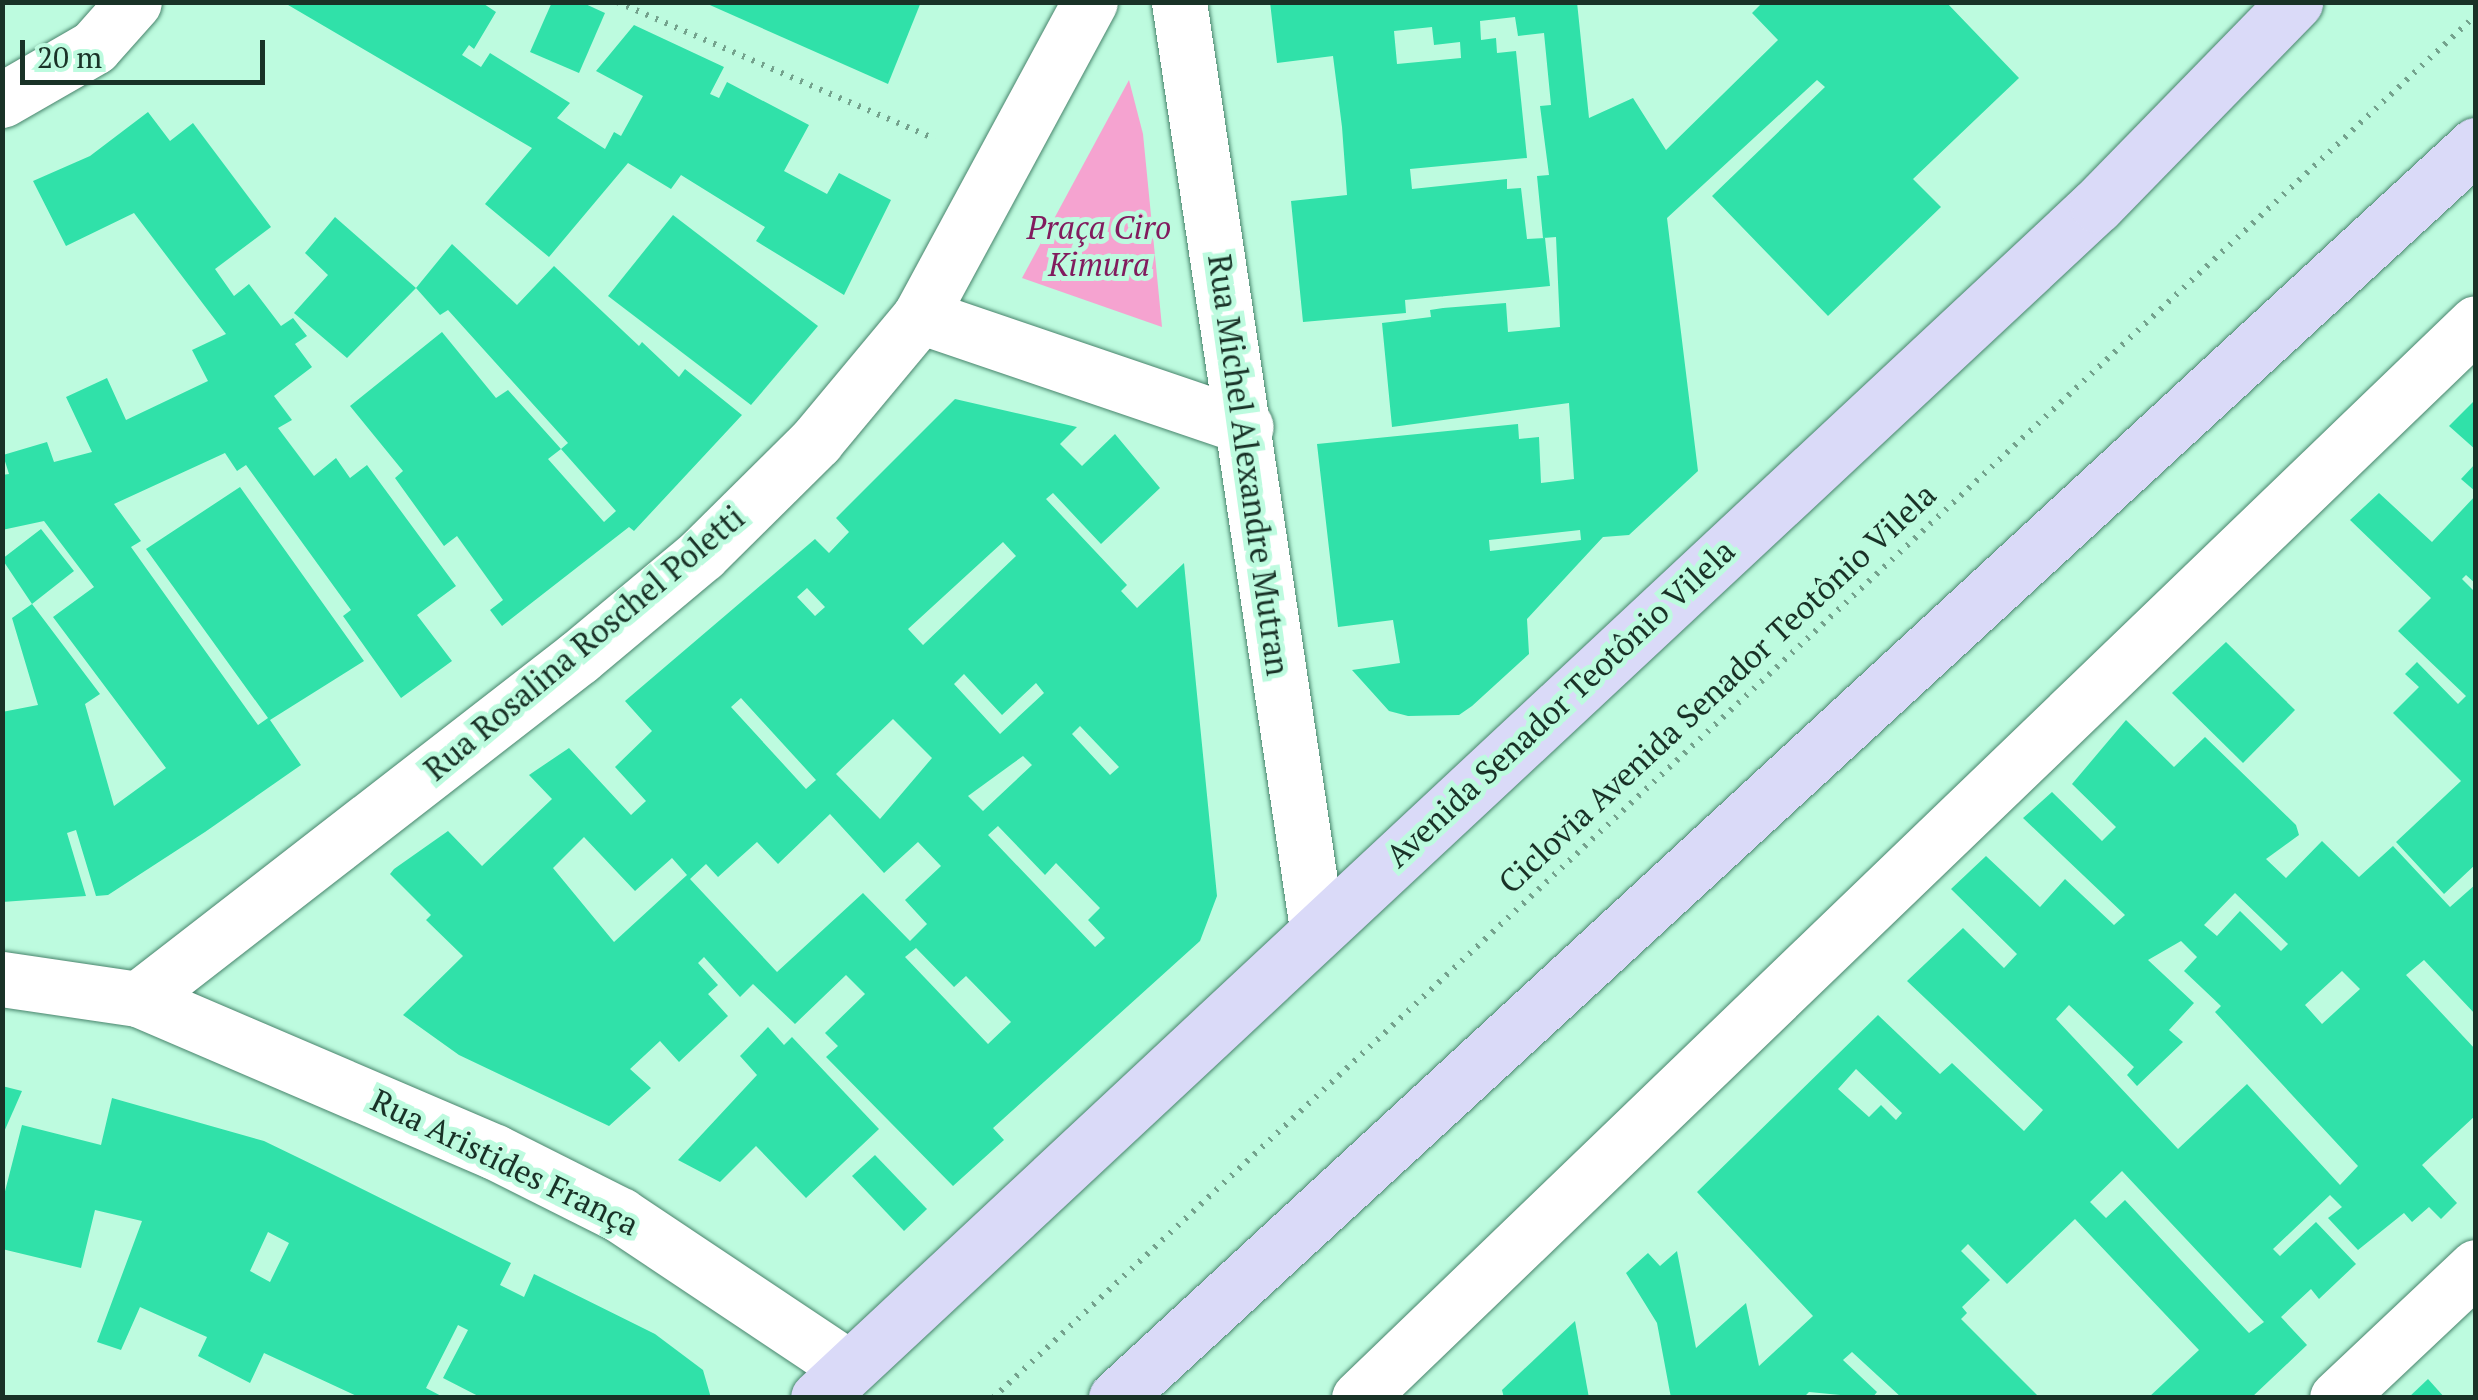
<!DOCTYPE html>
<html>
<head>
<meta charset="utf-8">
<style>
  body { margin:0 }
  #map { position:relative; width:2478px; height:1400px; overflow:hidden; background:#bdfbdf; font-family:"PT Serif",serif }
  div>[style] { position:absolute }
  .green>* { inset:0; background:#f5a3d0 }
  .building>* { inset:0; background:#30e1a9 }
  .path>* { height:6px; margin-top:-3px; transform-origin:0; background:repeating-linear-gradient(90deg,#74a28d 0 2.5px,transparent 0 10.5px) }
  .roads { filter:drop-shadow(0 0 2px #48846c) drop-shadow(0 0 2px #48846c) }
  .minor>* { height:55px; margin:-27.5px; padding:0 27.5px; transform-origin:27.5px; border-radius:27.5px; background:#fff }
  .major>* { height:55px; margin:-27.5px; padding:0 27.5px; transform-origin:27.5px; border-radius:27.5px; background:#dadaf8 }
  span { translate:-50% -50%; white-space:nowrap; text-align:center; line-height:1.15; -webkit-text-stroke:10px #bdfbdf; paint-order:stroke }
  .park-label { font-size:32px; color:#811c5e; font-style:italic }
  .street-label { font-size:32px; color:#193227 }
  .frame { position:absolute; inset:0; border:5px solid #193227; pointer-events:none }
  .scale { position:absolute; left:20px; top:40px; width:245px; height:45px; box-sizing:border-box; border:5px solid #193227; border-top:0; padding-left:12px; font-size:30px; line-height:35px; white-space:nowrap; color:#193227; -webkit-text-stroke:8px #bdfbdf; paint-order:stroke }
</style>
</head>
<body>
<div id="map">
  <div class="green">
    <i style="clip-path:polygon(1129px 80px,1143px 134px,1162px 327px,1022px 278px)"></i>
  </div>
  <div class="building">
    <i style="clip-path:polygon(283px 2px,481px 2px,496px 12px,474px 49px,469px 45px,462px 55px,481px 67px,490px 53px,570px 103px,557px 118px,605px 149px,614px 132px,621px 136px,643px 96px,596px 71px,634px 25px,724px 67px,710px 94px,719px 98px,727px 82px,809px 125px,784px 171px,827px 194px,839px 173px,891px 200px,844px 295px,756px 241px,765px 227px,681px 175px,671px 189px,628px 163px,549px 257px,485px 204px,532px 148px)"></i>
    <i style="clip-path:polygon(552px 2px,581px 2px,605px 13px,579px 73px,530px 52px)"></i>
    <i style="clip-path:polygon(703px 2px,921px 2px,888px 84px)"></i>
    <i style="clip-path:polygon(evenodd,1270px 2px,1577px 2px,1589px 118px,1633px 98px,1666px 150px,1778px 40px,1752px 13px,1763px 2px,1946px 2px,2019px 78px,1913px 179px,1941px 207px,1828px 316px,1712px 196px,1825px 87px,1817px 80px,1667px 218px,1698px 471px,1629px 535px,1603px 537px,1527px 619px,1529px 654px,1472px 706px,1459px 715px,1408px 716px,1389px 711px,1352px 670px,1400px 663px,1393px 620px,1338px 627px,1317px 444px,1518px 424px,1519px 439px,1539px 437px,1541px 483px,1574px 479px,1569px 403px,1392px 427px,1382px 323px,1431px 317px,1430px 310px,1443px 308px,1506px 303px,1508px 332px,1560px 327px,1556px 237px,1543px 238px,1537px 176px,1549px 175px,1540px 106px,1551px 105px,1544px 33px,1518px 36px,1515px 17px,1480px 21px,1481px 40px,1496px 38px,1497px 53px,1516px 51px,1527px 158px,1410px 169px,1412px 189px,1507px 179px,1507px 189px,1521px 188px,1527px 239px,1545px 238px,1550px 286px,1405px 300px,1406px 313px,1303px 322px,1291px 201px,1347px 195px,1342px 127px,1333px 56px,1277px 63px,1270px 2px,1432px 27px,1434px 45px,1460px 42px,1461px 58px,1397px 64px,1394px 31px,1432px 27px,1270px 2px,1580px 530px,1581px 540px,1490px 551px,1489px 540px,1580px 530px)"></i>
    <i style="clip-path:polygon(148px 112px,170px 141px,193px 123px,271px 227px,215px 269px,234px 296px,249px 284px,281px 326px,293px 318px,307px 336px,295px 344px,312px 367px,274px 396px,292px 420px,278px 428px,314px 476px,336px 458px,350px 478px,367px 465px,456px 586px,417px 615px,452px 661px,401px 698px,343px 616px,351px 610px,246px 465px,237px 471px,225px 453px,114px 504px,141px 541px,131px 547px,258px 725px,268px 718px,146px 549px,240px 487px,364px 661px,270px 720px,301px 765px,205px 832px,108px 895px,96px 896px,76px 830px,67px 833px,86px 896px,2px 902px,2px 712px,38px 705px,12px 618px,32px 604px,2px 559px,41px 529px,74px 571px,32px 604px,100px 694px,85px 704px,114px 806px,166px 768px,53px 617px,94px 587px,44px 521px,2px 530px,2px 475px,9px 474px,3px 455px,47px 442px,54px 462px,92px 452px,66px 397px,107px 378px,126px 420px,208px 381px,192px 350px,226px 334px,134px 213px,66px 246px,33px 181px,90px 156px)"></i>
    <i style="clip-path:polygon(673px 215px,818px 326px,751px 405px,608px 296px)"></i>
    <i style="clip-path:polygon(335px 217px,416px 288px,347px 358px,294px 313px,328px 275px,305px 253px)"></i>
    <i style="clip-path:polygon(452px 244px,517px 305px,554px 266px,639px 346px,642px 342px,679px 377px,685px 369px,742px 415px,634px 531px,629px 527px,502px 626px,490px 610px,503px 600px,457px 536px,444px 546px,395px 478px,403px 471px,350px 406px,442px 332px,496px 398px,508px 390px,561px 449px,548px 459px,604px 522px,616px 511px,561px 449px,568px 443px,448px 310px,440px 315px,416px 288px)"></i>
    <i style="clip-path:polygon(evenodd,955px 399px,1077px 427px,1060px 444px,1082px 466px,1115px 434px,1160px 488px,1101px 544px,1053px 493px,1046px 499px,1127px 585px,1121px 591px,1137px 608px,1184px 563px,1217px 896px,1200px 941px,993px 1128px,1004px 1140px,953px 1186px,826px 1057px,838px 1046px,825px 1033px,865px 994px,846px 975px,795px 1024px,753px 984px,740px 997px,704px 957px,698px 963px,718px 985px,708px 994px,728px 1016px,679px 1062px,660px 1041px,630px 1069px,651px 1088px,609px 1126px,459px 1055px,403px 1015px,463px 956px,426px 920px,431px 915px,390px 874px,394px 869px,448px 831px,482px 866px,552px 799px,529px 775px,569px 748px,631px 815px,646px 801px,615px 767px,652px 731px,625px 701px,815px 539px,829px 553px,849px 532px,836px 518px,955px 399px,1003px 542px,1016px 556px,923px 645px,908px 629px,1003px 542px,955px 399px,807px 588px,825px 607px,815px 616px,797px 597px,807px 588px,955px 399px,964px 674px,1002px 715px,1036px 683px,1044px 693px,1000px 734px,954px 684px,964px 674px,955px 399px,741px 698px,816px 780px,806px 789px,731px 707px,741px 698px,955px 399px,893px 719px,932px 758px,880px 819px,836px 774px,893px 719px,955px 399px,1080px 726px,1119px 767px,1110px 775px,1072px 734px,1080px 726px,955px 399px,1023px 756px,1032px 765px,983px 811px,968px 796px,1023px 756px,955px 399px,830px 814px,884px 873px,918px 842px,941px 866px,905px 900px,927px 924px,910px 941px,863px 893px,777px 972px,690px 879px,706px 864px,718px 877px,757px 842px,778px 864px,830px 814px,955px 399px,998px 826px,1045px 875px,1056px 863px,1100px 908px,1088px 920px,1105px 938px,1095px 947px,988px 835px,998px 826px,955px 399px,584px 837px,635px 891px,672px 858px,687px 875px,614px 942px,553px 868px,584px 837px,955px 399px,916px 948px,954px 987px,966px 976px,1011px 1022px,988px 1044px,905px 957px,916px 948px)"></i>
    <i style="clip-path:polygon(2476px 399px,2476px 450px,2449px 426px)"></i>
    <i style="clip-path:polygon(2476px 463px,2476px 492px,2461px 479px)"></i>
    <i style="clip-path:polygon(2379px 493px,2432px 542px,2476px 495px,2476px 584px,2466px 575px,2462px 579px,2476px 593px,2476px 864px,2444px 894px,2396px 842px,2461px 781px,2393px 713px,2419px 687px,2405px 674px,2417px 662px,2458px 704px,2466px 696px,2398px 631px,2431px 598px,2350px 520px)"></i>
    <i style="clip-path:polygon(2226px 642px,2295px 710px,2243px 763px,2172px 693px)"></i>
    <i style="clip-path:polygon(evenodd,2126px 720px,2174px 767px,2205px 737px,2296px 825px,2299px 835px,2266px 859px,2286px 878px,2322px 841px,2359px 877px,2393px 846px,2450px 907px,2476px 884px,2476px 1015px,2424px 960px,2406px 975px,2476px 1050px,2476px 1115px,2422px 1165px,2457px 1203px,2441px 1219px,2429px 1207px,2412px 1222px,2404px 1213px,2358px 1250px,2328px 1218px,2342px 1207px,2330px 1195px,2273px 1249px,2280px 1256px,2316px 1222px,2356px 1264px,2319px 1299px,2311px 1289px,2281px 1317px,2307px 1345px,2251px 1398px,2148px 1398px,2199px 1350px,2075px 1219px,2007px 1284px,1968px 1244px,1961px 1251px,1990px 1280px,1962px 1307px,1967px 1313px,1961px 1319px,2040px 1398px,1902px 1398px,1852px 1352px,1843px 1360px,1877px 1392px,1872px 1398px,1809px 1392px,1803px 1398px,1671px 1398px,1657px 1323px,1626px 1273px,1648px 1253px,1660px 1266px,1677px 1251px,1696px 1348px,1746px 1303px,1759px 1366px,1813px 1316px,1697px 1192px,1878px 1015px,1940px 1074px,1952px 1063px,2024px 1131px,2043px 1110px,1907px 981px,1963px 928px,2004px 968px,2017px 954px,1951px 889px,1986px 856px,2040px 907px,2065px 879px,2114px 925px,2125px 915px,2023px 818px,2052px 792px,2102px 841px,2116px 827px,2072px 784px,2126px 720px,2235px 893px,2288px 944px,2281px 951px,2240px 911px,2217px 936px,2204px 925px,2235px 893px,2126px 720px,2181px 941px,2197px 957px,2184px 971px,2221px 1006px,2215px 1012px,2358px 1166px,2340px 1185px,2247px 1084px,2178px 1149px,2056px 1019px,2069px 1005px,2134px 1067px,2127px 1075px,2137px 1086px,2183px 1042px,2169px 1030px,2194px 1003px,2148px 960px,2181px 941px,2126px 720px,2342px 971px,2360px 989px,2322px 1024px,2305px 1005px,2342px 971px,2126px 720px,1856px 1069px,1902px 1113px,1896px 1120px,1881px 1105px,1869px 1117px,1838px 1089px,1856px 1069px,2126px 720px,2122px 1171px,2264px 1322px,2249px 1333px,2125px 1200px,2106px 1218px,2090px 1202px,2122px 1171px)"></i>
    <i style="clip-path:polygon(768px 1027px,784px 1045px,792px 1037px,879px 1129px,806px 1198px,756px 1146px,720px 1182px,678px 1160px,757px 1075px,740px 1056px)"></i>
    <i style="clip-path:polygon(2px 1086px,22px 1091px,4px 1132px,2px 1132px)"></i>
    <i style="clip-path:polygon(evenodd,112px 1098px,264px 1141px,326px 1171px,511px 1263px,500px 1285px,524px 1297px,534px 1274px,655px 1334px,703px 1370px,711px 1398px,482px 1398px,443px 1378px,468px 1330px,458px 1325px,426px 1388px,445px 1398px,361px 1398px,264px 1353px,250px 1383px,198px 1356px,207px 1337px,140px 1307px,121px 1350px,97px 1342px,142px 1221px,95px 1210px,81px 1268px,2px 1249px,2px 1203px,22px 1125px,101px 1145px,112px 1098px,268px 1232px,289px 1243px,270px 1282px,250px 1271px,268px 1232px)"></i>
    <i style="clip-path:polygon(875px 1155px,927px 1209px,904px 1231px,852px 1176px)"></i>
    <i style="clip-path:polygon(1575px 1321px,1589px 1398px,1504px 1398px,1502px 1390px)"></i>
    <i style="clip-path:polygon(2428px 1379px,2445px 1398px,2408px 1398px)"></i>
  </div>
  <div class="path">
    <i style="left:617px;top:2px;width:346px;rotate:23.3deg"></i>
    <i style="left:993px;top:1398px;width:2028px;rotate:-43deg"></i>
  </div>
  <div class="roads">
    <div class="minor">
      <i style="left:1179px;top:2px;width:937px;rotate:81.53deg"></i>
      <i style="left:2px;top:100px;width:106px;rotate:-29.9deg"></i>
      <i style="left:94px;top:47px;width:60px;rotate:-48.4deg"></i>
      <i style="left:920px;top:316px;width:344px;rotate:18.8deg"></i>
      <i style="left:2px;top:979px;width:137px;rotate:8.4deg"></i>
      <i style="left:138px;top:999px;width:388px;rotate:23.2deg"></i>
      <i style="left:495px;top:1152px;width:140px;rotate:26.7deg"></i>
      <i style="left:620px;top:1215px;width:275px;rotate:33.7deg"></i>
      <i style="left:138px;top:999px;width:558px;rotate:-37.79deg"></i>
      <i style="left:579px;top:657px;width:160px;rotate:-39.9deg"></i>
      <i style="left:702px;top:554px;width:161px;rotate:-44.7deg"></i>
      <i style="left:816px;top:441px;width:163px;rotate:-50.2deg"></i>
      <i style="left:920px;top:316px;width:357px;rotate:-61.6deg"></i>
      <i style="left:1359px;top:1398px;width:1550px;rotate:-43.9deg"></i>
      <i style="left:2337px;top:1398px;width:191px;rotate:-43.3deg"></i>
    </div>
    <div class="major">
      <i style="left:818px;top:1398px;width:1749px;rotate:-43.01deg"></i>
      <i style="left:2097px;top:205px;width:284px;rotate:-45.7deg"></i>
      <i style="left:1116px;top:1398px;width:1849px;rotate:-42.66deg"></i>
    </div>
  </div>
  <div class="park-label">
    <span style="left:1099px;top:246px">Praça Ciro<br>Kimura</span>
  </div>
  <div class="street-label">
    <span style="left:1249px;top:465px;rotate:82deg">Rua Michel Alexandre Mutran</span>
    <span style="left:584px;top:643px;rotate:-40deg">Rua Rosalina Roschel Poletti</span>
    <span style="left:1717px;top:688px;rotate:-43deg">Ciclovia Avenida Senador Teotônio Vilela</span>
    <span style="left:1560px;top:703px;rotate:-43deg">Avenida Senador Teotônio Vilela</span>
    <span style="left:505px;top:1162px;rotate:26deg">Rua Aristides França</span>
  </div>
  <div class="frame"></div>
  <div class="scale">20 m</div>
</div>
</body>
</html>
